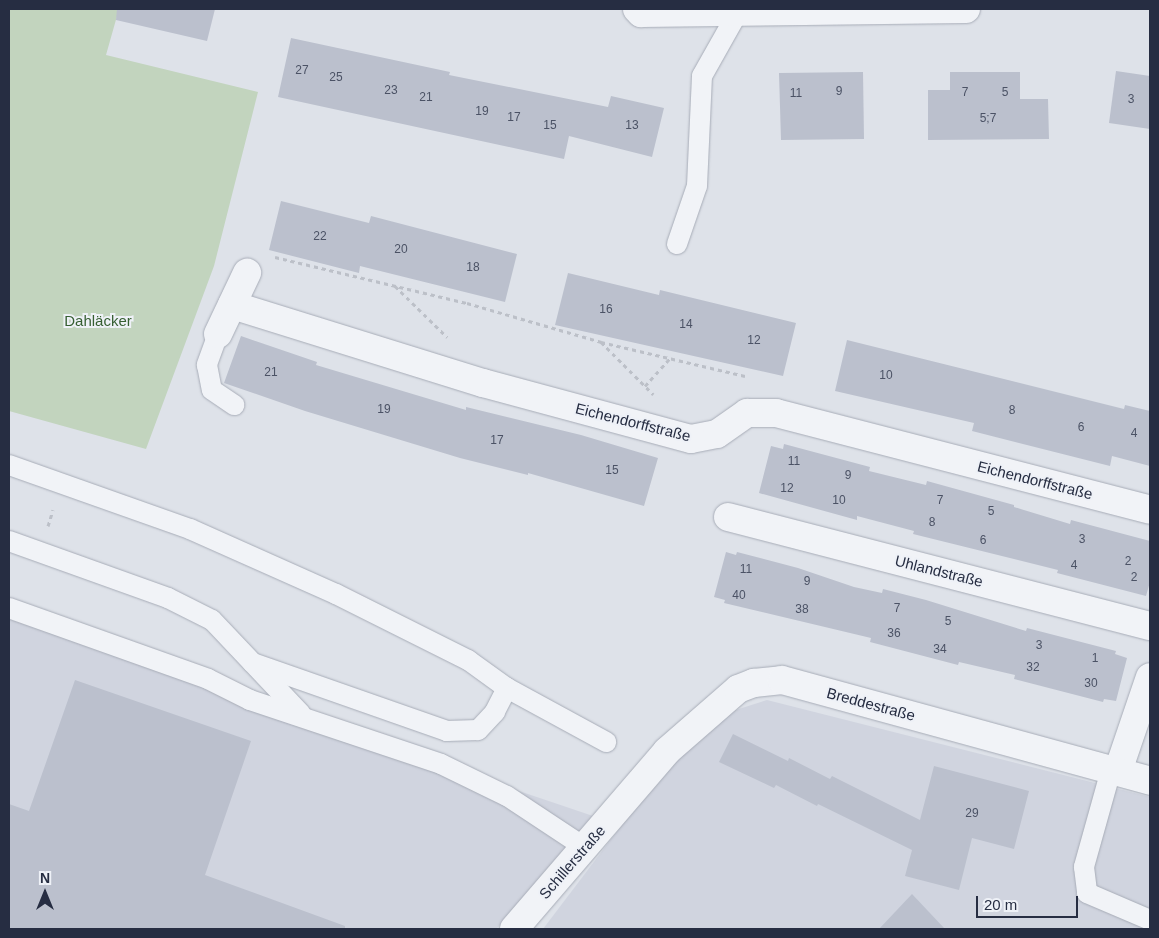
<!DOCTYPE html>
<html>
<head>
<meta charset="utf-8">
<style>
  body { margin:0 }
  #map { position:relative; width:1159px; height:938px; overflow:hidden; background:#dee2e9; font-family:Arial,sans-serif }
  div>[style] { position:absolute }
  .built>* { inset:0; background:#d0d4df }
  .green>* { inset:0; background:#c2d4be }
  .building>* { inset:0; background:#bbc0cd }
  .path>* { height:3px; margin-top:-1.5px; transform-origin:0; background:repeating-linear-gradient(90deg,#bcc0c8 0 4px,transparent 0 8px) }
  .roads { filter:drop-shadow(0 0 1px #a7acb7) drop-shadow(0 0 1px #a7acb7) }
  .service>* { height:20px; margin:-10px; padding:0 10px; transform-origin:10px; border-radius:10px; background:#f1f3f7 }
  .minor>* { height:28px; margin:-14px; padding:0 14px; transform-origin:14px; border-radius:14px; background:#f1f3f7 }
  span { translate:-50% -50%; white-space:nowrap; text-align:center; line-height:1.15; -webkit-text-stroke:4px #eef1f7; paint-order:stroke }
  .number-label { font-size:12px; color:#4b5265 }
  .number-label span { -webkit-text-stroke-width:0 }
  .park-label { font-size:15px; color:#365f32 }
  .street-label { font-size:15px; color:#262d42 }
  .frame { position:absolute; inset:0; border:10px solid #262d42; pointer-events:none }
  .north { position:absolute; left:20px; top:868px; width:50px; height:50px; -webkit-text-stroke:4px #eef1f7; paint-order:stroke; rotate:0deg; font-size:14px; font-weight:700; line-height:20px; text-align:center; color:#262d42 }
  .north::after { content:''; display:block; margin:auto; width:18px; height:22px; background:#262d42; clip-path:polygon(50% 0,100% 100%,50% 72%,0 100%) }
  .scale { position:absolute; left:976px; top:896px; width:102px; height:22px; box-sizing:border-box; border:2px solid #262d42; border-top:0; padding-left:6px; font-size:15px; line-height:18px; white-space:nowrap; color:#262d42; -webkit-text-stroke:4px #eef1f7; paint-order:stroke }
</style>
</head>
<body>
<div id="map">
  <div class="built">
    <i style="clip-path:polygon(9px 619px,593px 816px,533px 893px,496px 929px,9px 929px)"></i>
    <i style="clip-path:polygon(767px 700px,1150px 797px,1150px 929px,543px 929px,681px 747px,720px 715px)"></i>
  </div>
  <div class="green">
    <i style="clip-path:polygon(9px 9px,119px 9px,106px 55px,258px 92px,214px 266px,146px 449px,9px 411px)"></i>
  </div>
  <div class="building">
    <i style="clip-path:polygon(117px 9px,215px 9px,207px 41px,116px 20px)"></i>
    <i style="clip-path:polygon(291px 38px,450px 72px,449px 75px,608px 107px,611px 96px,664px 108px,652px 157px,569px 136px,564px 159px,278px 97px)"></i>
    <i style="clip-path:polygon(1116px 71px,1150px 76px,1150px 129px,1109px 123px)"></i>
    <i style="clip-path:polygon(863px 72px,864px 139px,781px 140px,779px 73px)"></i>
    <i style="clip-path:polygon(950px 72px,1020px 72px,1020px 99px,1048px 99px,1049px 139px,928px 140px,928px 90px,950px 90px)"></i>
    <i style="clip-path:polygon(281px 201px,369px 223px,371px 216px,517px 254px,505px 302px,360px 266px,359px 273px,269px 250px)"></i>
    <i style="clip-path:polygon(568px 273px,659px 295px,660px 290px,796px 323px,783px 376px,555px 325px)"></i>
    <i style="clip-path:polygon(241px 336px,317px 362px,316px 365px,466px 410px,466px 407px,581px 435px,658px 458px,644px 506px,528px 473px,528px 475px,460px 458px,305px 411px,224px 383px)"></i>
    <i style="clip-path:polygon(847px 340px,1124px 409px,1125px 405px,1150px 411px,1150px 466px,1112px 456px,1110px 466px,972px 431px,974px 423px,835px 391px)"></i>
    <i style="clip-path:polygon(784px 444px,870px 467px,869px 471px,926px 485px,927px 481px,1014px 505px,1014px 507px,1070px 524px,1071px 520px,1150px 541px,1150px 582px,1146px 596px,1057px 573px,1058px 570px,913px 534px,914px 531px,857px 516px,857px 520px,759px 493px,771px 446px,783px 449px)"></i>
    <i style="clip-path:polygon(726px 552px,736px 555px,737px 552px,798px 568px,854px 587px,882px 593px,883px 589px,926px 600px,1026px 631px,1027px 628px,1116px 651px,1115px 654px,1127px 658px,1116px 701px,1104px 699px,1103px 702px,1014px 679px,1015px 675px,959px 662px,958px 665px,870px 642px,871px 638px,724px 603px,725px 600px,714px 597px)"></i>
    <i style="clip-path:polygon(75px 680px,251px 741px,205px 875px,345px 926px,345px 929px,9px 929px,9px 804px,29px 811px)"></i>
    <i style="clip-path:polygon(733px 734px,788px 761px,789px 758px,830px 779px,832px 776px,920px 820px,934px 766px,1029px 791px,1014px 849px,972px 838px,959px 890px,905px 876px,912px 850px,818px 804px,817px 806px,776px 785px,774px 788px,719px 762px)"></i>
    <i style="clip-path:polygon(912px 894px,945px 929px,879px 929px)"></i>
  </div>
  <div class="path">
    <i style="left:275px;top:257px;width:197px;rotate:13.5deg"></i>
    <i style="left:467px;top:303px;width:140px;rotate:16.2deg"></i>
    <i style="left:601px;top:342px;width:148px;rotate:13.3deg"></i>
    <i style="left:395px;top:286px;width:73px;rotate:44.4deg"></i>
    <i style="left:601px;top:342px;width:74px;rotate:45deg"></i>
    <i style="left:645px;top:386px;width:38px;rotate:-48deg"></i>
    <i style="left:48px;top:526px;width:17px;rotate:-73deg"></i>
  </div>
  <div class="roads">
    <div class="service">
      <i style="left:677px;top:244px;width:61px;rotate:-71deg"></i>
      <i style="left:697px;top:186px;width:110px;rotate:-87.4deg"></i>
      <i style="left:702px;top:76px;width:73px;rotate:-60.6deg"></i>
      <i style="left:738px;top:12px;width:4px;rotate:-135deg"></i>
      <i style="left:218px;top:334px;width:33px;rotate:110deg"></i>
      <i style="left:207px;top:365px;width:25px;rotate:79deg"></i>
      <i style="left:212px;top:390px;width:27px;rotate:34deg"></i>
      <i style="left:9px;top:465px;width:192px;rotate:19.5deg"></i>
      <i style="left:190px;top:529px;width:160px;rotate:24deg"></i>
      <i style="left:336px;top:594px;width:148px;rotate:26.6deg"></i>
      <i style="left:468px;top:660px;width:48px;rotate:35.7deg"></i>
      <i style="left:507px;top:688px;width:27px;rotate:117deg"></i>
      <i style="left:495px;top:712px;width:25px;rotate:133deg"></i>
      <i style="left:478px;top:730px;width:31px;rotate:178deg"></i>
      <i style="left:447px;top:731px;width:206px;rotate:-160.7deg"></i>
      <i style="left:9px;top:541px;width:169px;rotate:19.7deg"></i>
      <i style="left:168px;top:598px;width:49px;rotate:26.6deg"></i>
      <i style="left:212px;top:620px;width:129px;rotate:46.6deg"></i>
      <i style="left:9px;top:608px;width:211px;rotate:19.6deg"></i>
      <i style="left:208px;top:679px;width:47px;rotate:26.6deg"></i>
      <i style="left:250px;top:700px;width:201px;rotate:18.5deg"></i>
      <i style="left:441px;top:764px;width:73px;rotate:25.9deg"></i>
      <i style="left:507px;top:796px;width:92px;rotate:33.5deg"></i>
      <i style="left:507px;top:688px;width:113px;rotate:28.6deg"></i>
      <i style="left:1111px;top:770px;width:101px;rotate:105.6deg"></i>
      <i style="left:1084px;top:867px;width:26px;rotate:83deg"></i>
      <i style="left:1087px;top:893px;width:69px;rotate:23.2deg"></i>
    </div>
    <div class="minor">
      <i style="left:637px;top:9px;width:6px;rotate:45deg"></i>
      <i style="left:641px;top:13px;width:325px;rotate:-0.7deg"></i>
      <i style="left:232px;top:305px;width:263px;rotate:17.3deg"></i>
      <i style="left:483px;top:383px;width:215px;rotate:15.1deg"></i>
      <i style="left:691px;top:439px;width:26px;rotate:-11deg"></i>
      <i style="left:717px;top:434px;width:37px;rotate:-35deg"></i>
      <i style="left:747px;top:413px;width:29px"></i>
      <i style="left:776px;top:413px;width:386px;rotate:14.5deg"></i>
      <i style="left:218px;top:334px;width:68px;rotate:-64.6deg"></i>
      <i style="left:728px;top:517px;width:436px;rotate:14.5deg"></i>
      <i style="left:1118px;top:771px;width:99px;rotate:-71.2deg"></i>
      <i style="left:514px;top:929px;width:235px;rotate:-49.3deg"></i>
      <i style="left:667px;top:751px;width:94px;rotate:-41.1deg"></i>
      <i style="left:738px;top:689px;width:17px;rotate:-21deg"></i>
      <i style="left:754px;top:683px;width:28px;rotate:-6deg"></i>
      <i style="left:782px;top:680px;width:382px;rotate:15.3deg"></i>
    </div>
  </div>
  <div class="number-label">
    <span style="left:302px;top:71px">27</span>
    <span style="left:336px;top:78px">25</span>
    <span style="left:391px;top:91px">23</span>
    <span style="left:839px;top:92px">9</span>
    <span style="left:965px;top:93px">7</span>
    <span style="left:1005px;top:93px">5</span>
    <span style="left:796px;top:94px">11</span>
    <span style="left:426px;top:98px">21</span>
    <span style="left:1131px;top:100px">3</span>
    <span style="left:482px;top:112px">19</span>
    <span style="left:514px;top:118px">17</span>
    <span style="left:988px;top:119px">5;7</span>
    <span style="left:550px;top:126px">15</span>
    <span style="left:632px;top:126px">13</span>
    <span style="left:320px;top:237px">22</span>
    <span style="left:401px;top:250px">20</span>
    <span style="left:473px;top:268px">18</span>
    <span style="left:606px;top:310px">16</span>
    <span style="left:686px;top:325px">14</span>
    <span style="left:754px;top:341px">12</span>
    <span style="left:271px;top:373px">21</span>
    <span style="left:886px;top:376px">10</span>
    <span style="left:384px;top:410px">19</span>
    <span style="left:1012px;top:411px">8</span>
    <span style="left:1081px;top:428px">6</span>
    <span style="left:1134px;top:434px">4</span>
    <span style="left:497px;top:441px">17</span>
    <span style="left:794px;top:462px">11</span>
    <span style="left:612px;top:471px">15</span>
    <span style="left:848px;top:476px">9</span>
    <span style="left:787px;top:489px">12</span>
    <span style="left:839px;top:501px">10</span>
    <span style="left:940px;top:501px">7</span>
    <span style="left:991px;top:512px">5</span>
    <span style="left:932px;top:523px">8</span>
    <span style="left:1082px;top:540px">3</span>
    <span style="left:983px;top:541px">6</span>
    <span style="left:1128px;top:562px">2</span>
    <span style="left:1074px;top:566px">4</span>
    <span style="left:746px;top:570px">11</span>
    <span style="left:1134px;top:578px">2</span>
    <span style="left:807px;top:582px">9</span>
    <span style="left:739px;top:596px">40</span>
    <span style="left:897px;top:609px">7</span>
    <span style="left:802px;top:610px">38</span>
    <span style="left:948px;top:622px">5</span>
    <span style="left:894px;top:634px">36</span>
    <span style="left:1039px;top:646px">3</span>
    <span style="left:940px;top:650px">34</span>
    <span style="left:1095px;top:659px">1</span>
    <span style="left:1033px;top:668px">32</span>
    <span style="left:1091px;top:684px">30</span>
    <span style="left:972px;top:814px">29</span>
  </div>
  <div class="park-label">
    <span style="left:98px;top:321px">Dahläcker</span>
  </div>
  <div class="street-label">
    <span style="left:633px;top:422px;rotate:14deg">Eichendorffstraße</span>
    <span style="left:1035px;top:480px;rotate:14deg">Eichendorffstraße</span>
    <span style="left:939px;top:571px;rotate:14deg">Uhlandstraße</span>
    <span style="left:871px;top:704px;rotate:15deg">Breddestraße</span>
    <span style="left:572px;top:862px;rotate:-49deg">Schillerstraße</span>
  </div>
  <div class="frame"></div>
  <div class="north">N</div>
  <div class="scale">20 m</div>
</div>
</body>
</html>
